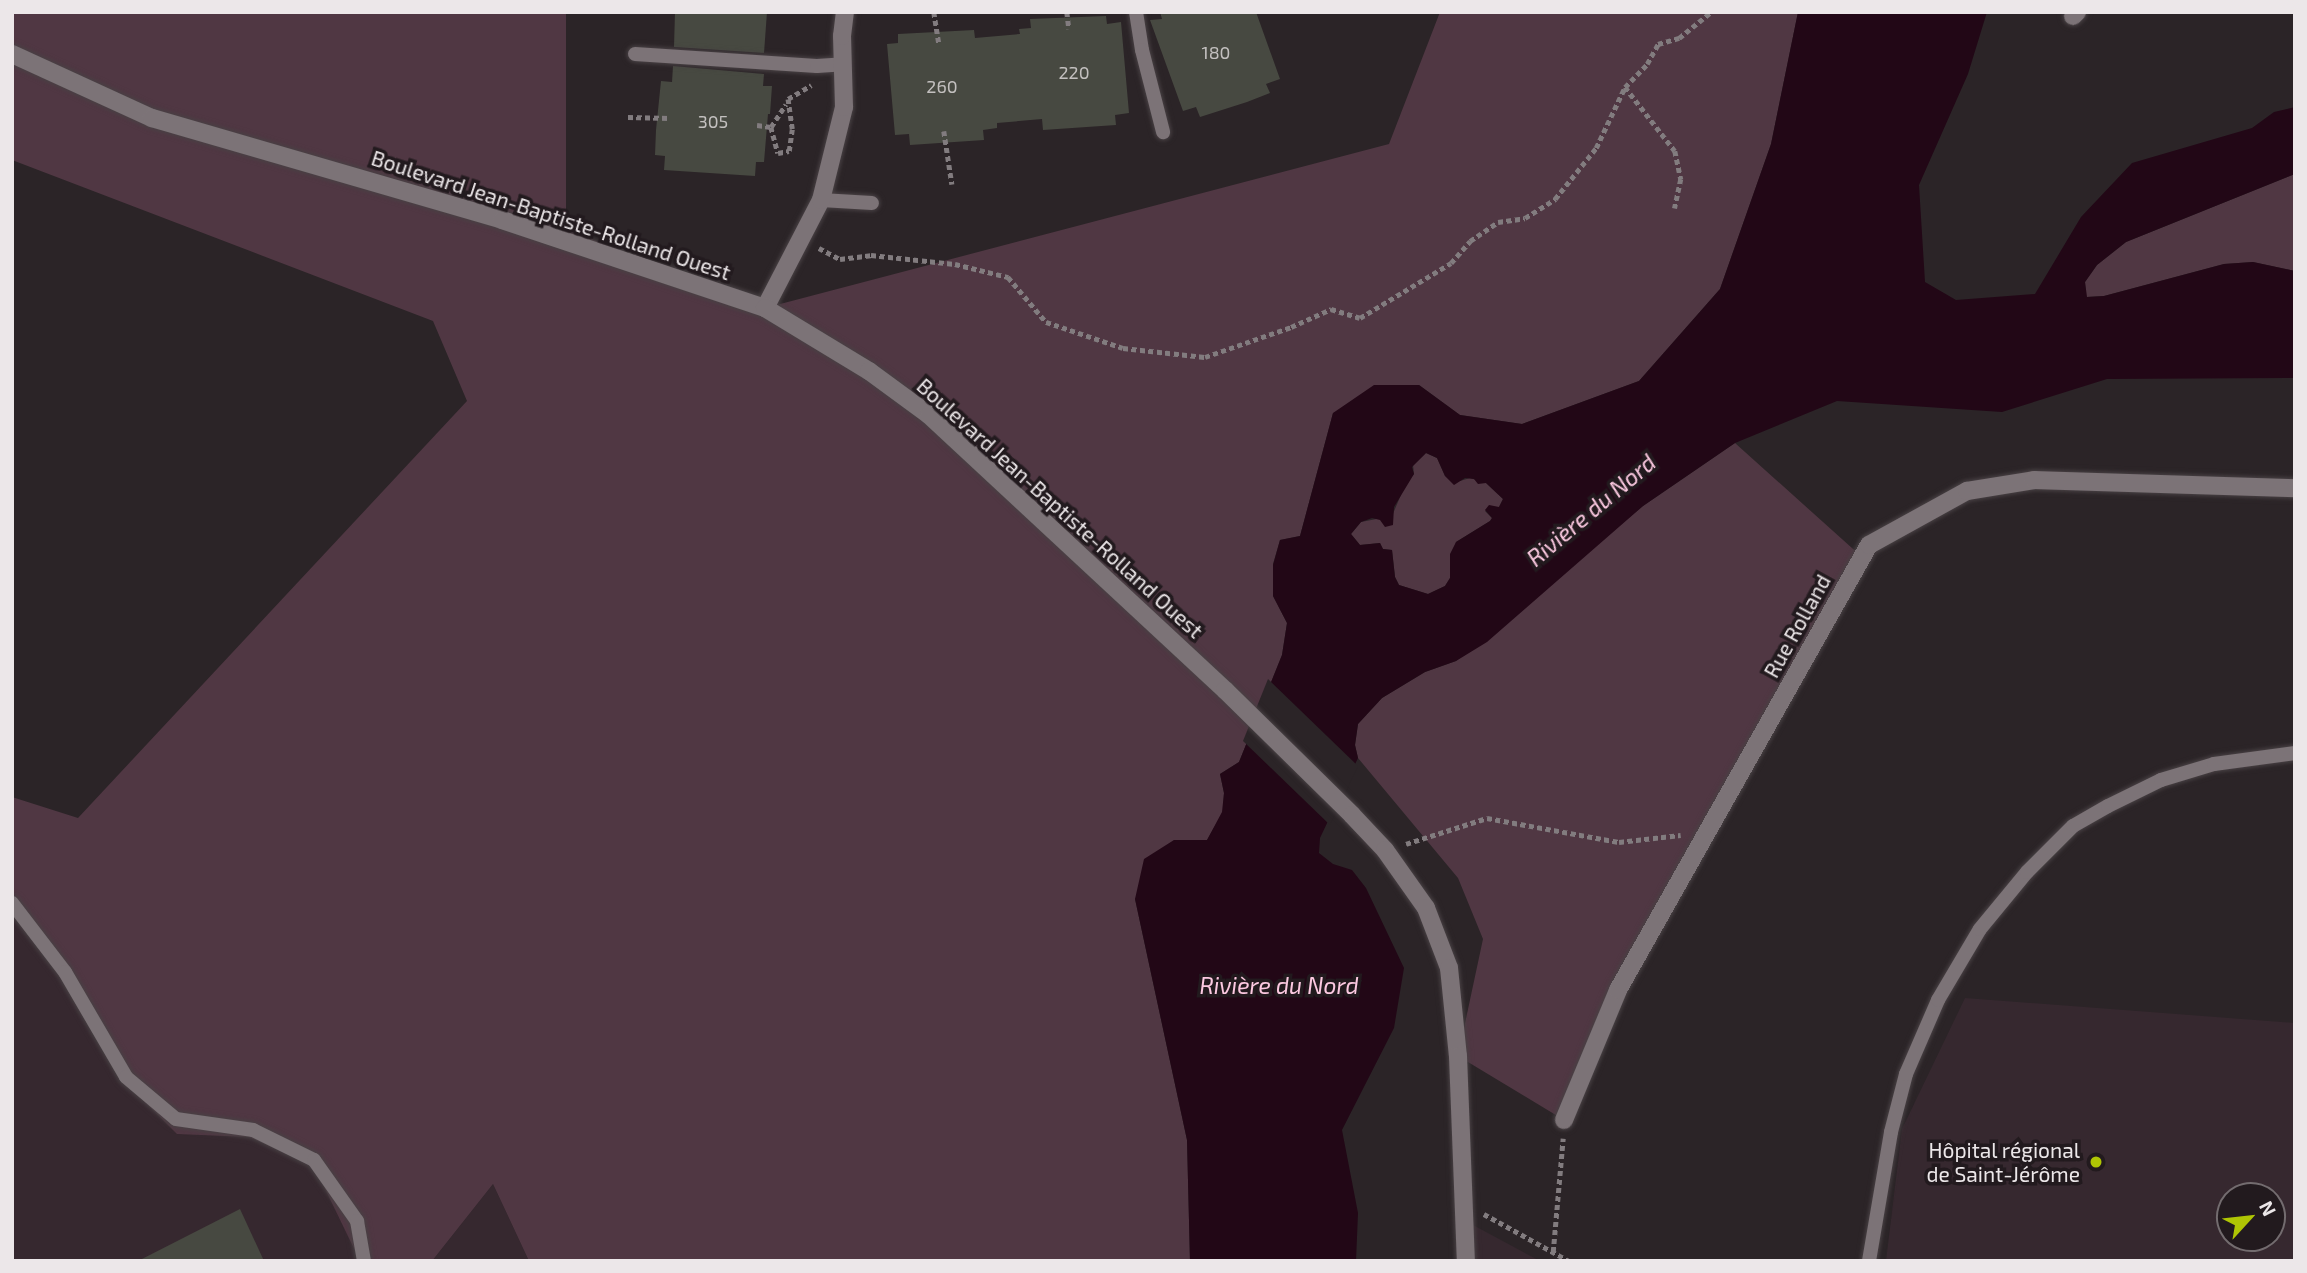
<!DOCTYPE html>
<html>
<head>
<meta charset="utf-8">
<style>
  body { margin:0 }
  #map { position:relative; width:2307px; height:1273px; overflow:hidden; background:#2b2427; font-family:"Exo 2",sans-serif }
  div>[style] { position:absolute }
  .built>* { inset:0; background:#36282f }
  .green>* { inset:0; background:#503743 }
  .water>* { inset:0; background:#220716 }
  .pier>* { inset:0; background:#2b2427 }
  .building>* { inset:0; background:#474941 }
  .path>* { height:4.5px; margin-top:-2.25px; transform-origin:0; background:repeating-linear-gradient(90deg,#827c7f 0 5px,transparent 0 8.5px) }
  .roads { filter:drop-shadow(0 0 2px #484144) drop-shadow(0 0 2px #484144) }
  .service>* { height:14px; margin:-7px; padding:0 7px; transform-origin:7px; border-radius:7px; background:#7c7377 }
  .minor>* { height:18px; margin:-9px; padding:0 9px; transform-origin:9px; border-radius:9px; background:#7c7377 }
  .tertiary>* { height:18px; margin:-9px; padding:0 9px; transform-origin:9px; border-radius:9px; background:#7c7377 }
  .dots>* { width:19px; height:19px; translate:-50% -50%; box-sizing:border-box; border:4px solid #221a1e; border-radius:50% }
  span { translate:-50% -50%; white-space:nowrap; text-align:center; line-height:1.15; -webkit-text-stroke:7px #221a1e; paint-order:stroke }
  .number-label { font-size:18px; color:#c3c0bf }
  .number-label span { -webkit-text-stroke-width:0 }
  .street-label { font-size:21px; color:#ece7e9 }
  .poi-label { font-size:21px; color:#ece7e9 }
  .right { translate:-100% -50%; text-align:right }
  .water-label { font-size:23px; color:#fcc9e1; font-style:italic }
  .frame { position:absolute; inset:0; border:14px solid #ece7e9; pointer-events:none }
  .north { position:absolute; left:2216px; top:1182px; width:70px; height:70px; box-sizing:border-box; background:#221a1e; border:2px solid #736c6f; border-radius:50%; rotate:63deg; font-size:19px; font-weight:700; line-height:28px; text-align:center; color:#ece7e9 }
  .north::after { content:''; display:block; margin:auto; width:24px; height:32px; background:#afc504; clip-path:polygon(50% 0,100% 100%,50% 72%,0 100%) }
</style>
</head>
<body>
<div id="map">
  <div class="built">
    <i style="clip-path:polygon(12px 911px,253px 1130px,314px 1160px,360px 1261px,12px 1261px)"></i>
    <i style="clip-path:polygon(evenodd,1965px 998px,2295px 1023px,2295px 1261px,1886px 1261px,1902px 1129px,1965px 998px,2230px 1196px,2272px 1196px,2272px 1238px,2230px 1238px,2230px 1196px)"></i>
    <i style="clip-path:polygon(493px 1184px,529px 1261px,432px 1261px)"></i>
    <i style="clip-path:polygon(1473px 1225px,1540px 1261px,1475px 1261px)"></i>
  </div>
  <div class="green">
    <i style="clip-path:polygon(12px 12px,566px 12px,566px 229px,765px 308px,1389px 144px,1440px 12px,1798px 12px,1771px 144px,1720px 289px,1639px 381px,1522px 424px,1460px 415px,1419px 385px,1333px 413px,1300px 536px,1280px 540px,1273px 564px,1273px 596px,1287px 623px,1282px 655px,1239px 762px,1220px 774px,1224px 793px,1223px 812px,1207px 840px,1174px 840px,1135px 899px,1187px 1140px,1190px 1261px,529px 1261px,493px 1184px,432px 1261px,360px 1261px,314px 1166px,249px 1137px,177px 1134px,124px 1081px,60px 970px,12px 912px,12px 797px,78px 818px,467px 401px,433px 321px,12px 160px)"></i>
    <i style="clip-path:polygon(2295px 174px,2295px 271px,2253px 262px,2224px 264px,2104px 296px,2086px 297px,2085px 282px,2097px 265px,2126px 242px)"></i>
    <i style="clip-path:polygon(1735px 443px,1862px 557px,1618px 990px,1564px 1120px,1458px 1056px,1483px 939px,1458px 878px,1358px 758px,1355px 745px,1358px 724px,1382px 698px,1425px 672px,1456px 661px,1643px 506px)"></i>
    <i style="clip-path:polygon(1426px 453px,1437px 458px,1445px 476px,1460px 481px,1470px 478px,1486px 483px,1503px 499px,1499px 507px,1485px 511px,1492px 518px,1490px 521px,1456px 542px,1450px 578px,1445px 586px,1428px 594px,1399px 585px,1395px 577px,1392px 550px,1383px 549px,1380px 543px,1360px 545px,1351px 534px,1361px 522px,1392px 516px,1406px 483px,1414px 474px,1413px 465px)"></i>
  </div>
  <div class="water">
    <i style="clip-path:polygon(evenodd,1798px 12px,1987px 12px,1968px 74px,1919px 185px,1925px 282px,1956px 300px,2035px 294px,2081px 217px,2132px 163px,2252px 128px,2274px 112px,2295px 107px,2295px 174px,2126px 242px,2097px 265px,2085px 282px,2087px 297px,2104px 296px,2224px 264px,2253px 262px,2295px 271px,2295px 378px,2107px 379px,2002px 412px,1837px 401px,1735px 443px,1643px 506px,1487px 642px,1456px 661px,1425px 672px,1382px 698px,1358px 724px,1355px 745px,1358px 758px,1320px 838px,1319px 853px,1333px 864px,1352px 870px,1366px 888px,1404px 968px,1394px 1028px,1342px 1130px,1358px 1213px,1356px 1261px,1190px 1261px,1187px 1140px,1135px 899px,1144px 859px,1174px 840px,1207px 840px,1222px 812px,1224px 793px,1220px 774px,1239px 762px,1282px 655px,1287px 623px,1273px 596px,1273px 565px,1280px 540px,1300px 536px,1333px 413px,1374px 385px,1419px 385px,1460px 415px,1522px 424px,1639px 381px,1720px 289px,1771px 144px,1798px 12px,1426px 453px,1437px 458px,1445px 476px,1454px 485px,1465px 478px,1474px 479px,1478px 484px,1486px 483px,1503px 499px,1499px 507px,1489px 505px,1485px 510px,1492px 518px,1490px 521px,1456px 542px,1450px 554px,1450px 578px,1445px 586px,1428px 594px,1399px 585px,1395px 577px,1392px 550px,1383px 549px,1380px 543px,1360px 545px,1351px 534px,1361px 522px,1372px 518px,1380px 520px,1385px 527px,1393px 525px,1394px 507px,1414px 474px,1412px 467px,1426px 453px)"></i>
  </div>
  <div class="pier">
    <i style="clip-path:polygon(1268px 679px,1358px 766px,1330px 825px,1243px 741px)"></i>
  </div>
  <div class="building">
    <i style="clip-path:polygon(675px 12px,767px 12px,764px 53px,674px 47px)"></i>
    <i style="clip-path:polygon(1160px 12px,1256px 12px,1280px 79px,1266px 84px,1270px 93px,1247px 102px,1200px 117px,1196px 107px,1183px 111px,1150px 20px,1162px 19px)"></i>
    <i style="clip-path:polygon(1106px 16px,1107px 24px,1121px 22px,1129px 113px,1115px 115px,1116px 125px,1043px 130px,1042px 119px,997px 123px,997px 128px,983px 130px,984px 140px,910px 145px,909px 134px,895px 135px,887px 44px,898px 43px,898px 34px,974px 30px,975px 38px,1020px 34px,1019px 29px,1031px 28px,1030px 19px)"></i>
    <i style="clip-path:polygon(673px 66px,764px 74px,763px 86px,772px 86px,770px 114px,768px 114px,764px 162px,756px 162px,755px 176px,664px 170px,665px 156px,655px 155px,656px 130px,661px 81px,672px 82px)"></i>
    <i style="clip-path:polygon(240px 1209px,264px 1261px,138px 1261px)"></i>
  </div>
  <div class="path">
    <i style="left:934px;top:12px;width:32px;rotate:81deg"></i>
    <i style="left:1067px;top:12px;width:17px;rotate:83deg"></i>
    <i style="left:1625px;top:87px;width:81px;rotate:52deg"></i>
    <i style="left:1675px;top:151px;width:29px;rotate:78deg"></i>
    <i style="left:1681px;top:179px;width:30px;rotate:102deg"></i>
    <i style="left:628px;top:117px;width:42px;rotate:1.4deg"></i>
    <i style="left:757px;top:125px;width:14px;rotate:8deg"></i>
    <i style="left:771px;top:127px;width:27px;rotate:75deg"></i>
    <i style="left:778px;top:153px;width:11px;rotate:-10deg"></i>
    <i style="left:789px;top:151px;width:22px;rotate:-82deg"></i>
    <i style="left:792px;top:129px;width:30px;rotate:-98deg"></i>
    <i style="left:788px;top:99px;width:27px;rotate:-31deg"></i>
    <i style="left:771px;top:127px;width:27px;rotate:-57deg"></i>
    <i style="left:944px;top:131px;width:54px;rotate:81.4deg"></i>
    <i style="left:819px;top:248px;width:24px;rotate:28deg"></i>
    <i style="left:840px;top:259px;width:31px;rotate:-7deg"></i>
    <i style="left:871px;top:255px;width:84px;rotate:6.1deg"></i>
    <i style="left:955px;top:264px;width:55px;rotate:13.8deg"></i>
    <i style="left:1008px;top:277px;width:59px;rotate:49.8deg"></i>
    <i style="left:1046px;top:322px;width:81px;rotate:18.7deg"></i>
    <i style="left:1123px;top:348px;width:82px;rotate:6.3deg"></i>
    <i style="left:1205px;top:357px;width:91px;rotate:-19.2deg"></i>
    <i style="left:1291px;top:327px;width:44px;rotate:-24.2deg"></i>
    <i style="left:1331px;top:309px;width:30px;rotate:17deg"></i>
    <i style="left:1360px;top:318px;width:106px;rotate:-31.1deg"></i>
    <i style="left:1451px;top:263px;width:29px;rotate:-49deg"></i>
    <i style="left:1470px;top:241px;width:34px;rotate:-34deg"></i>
    <i style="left:1498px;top:222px;width:27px;rotate:-8deg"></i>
    <i style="left:1525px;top:218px;width:36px;rotate:-32deg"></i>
    <i style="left:1555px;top:199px;width:65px;rotate:-51.2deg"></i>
    <i style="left:1596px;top:148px;width:68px;rotate:-64.6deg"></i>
    <i style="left:1625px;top:87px;width:32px;rotate:-46deg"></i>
    <i style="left:1647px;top:64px;width:23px;rotate:-61deg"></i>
    <i style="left:1658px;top:44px;width:22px;rotate:-16deg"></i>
    <i style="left:1679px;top:38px;width:41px;rotate:-39.1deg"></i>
    <i style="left:1406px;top:844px;width:85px;rotate:-17.8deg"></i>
    <i style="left:1487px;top:818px;width:134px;rotate:10.3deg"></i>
    <i style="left:1619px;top:842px;width:62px;rotate:-6.4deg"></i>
    <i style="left:1484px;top:1214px;width:97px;rotate:28.9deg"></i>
    <i style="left:1553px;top:1252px;width:114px;rotate:-85deg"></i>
  </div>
  <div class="roads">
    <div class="service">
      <i style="left:1136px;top:12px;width:38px;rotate:81deg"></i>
      <i style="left:1142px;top:50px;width:85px;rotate:75.6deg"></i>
      <i style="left:635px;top:54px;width:182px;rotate:3.8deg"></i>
      <i style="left:817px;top:66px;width:26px;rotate:-4deg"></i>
      <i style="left:821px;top:200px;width:51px;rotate:3.4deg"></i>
      <i style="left:12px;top:903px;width:87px;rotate:52.5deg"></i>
      <i style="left:65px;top:972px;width:121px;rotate:59.8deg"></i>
      <i style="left:126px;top:1077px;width:65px;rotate:40deg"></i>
      <i style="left:176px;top:1119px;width:78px;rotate:8.1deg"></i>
      <i style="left:253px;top:1130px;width:68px;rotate:26.2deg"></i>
      <i style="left:314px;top:1160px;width:75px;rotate:54.8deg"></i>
      <i style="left:357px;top:1221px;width:41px;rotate:80.1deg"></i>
      <i style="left:1869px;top:1261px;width:131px;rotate:-80.3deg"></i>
      <i style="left:1891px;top:1132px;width:60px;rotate:-75.5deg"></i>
      <i style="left:1906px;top:1074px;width:81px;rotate:-66.6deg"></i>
      <i style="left:1938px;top:1000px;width:82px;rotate:-59.4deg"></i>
      <i style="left:1980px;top:929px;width:74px;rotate:-50.5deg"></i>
      <i style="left:2027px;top:872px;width:65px;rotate:-45deg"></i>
      <i style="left:2073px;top:826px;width:40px;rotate:-29.7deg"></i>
      <i style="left:2108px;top:806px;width:59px;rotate:-26.1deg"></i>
      <i style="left:2161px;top:780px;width:55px;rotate:-16.8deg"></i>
      <i style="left:2214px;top:764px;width:82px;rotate:-7.7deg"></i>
    </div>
    <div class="minor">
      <i style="left:2073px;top:16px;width:6px;rotate:-45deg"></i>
      <i style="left:765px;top:308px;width:122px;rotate:-62.6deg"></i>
      <i style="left:821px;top:200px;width:96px;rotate:-76.1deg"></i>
      <i style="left:844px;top:107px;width:71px;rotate:-91.6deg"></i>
      <i style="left:842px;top:36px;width:24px;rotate:-83deg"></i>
      <i style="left:1564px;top:1120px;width:141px;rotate:-67.4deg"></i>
      <i style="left:1618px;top:990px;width:511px;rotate:-60.58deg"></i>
      <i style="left:1869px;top:545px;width:112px;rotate:-28.9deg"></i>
      <i style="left:1967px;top:491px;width:68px;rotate:-9.3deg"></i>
      <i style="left:2034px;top:480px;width:261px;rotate:1.8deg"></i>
    </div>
    <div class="tertiary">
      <i style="left:12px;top:54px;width:154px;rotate:24.6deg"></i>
      <i style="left:152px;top:118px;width:365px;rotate:16.2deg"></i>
      <i style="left:502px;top:220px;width:277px;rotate:18.5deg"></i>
      <i style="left:765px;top:308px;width:122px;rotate:31.2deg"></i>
      <i style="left:869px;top:371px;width:74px;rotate:36.3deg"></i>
      <i style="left:929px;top:415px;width:404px;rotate:42.9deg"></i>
      <i style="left:1225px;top:690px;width:178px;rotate:44.5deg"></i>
      <i style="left:1352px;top:815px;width:48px;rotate:46.7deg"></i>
      <i style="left:1385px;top:850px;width:71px;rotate:54.7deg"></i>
      <i style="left:1426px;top:908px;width:64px;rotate:69deg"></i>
      <i style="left:1449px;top:968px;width:88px;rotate:84.2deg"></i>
      <i style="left:1458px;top:1056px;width:205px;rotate:87.8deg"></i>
    </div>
  </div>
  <div class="dots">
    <i style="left:2096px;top:1162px;background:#afc504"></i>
  </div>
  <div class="number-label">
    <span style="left:1216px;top:52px">180</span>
    <span style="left:1074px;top:72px">220</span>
    <span style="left:942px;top:86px">260</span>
    <span style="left:713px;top:121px">305</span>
  </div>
  <div class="street-label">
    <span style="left:551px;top:215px;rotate:18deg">Boulevard Jean-Baptiste-Rolland Ouest</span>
    <span style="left:1060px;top:508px;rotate:42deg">Boulevard Jean-Baptiste-Rolland Ouest</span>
    <span style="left:1797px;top:626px;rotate:-61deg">Rue Rolland</span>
  </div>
  <div class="poi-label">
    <span class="right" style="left:2080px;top:1162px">Hôpital régional<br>de Saint-Jérôme</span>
  </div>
  <div class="water-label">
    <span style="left:1591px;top:510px;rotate:-40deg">Rivière du Nord</span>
    <span style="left:1279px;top:985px">Rivière du Nord</span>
  </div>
  <div class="frame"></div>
  <div class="north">N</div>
</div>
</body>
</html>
